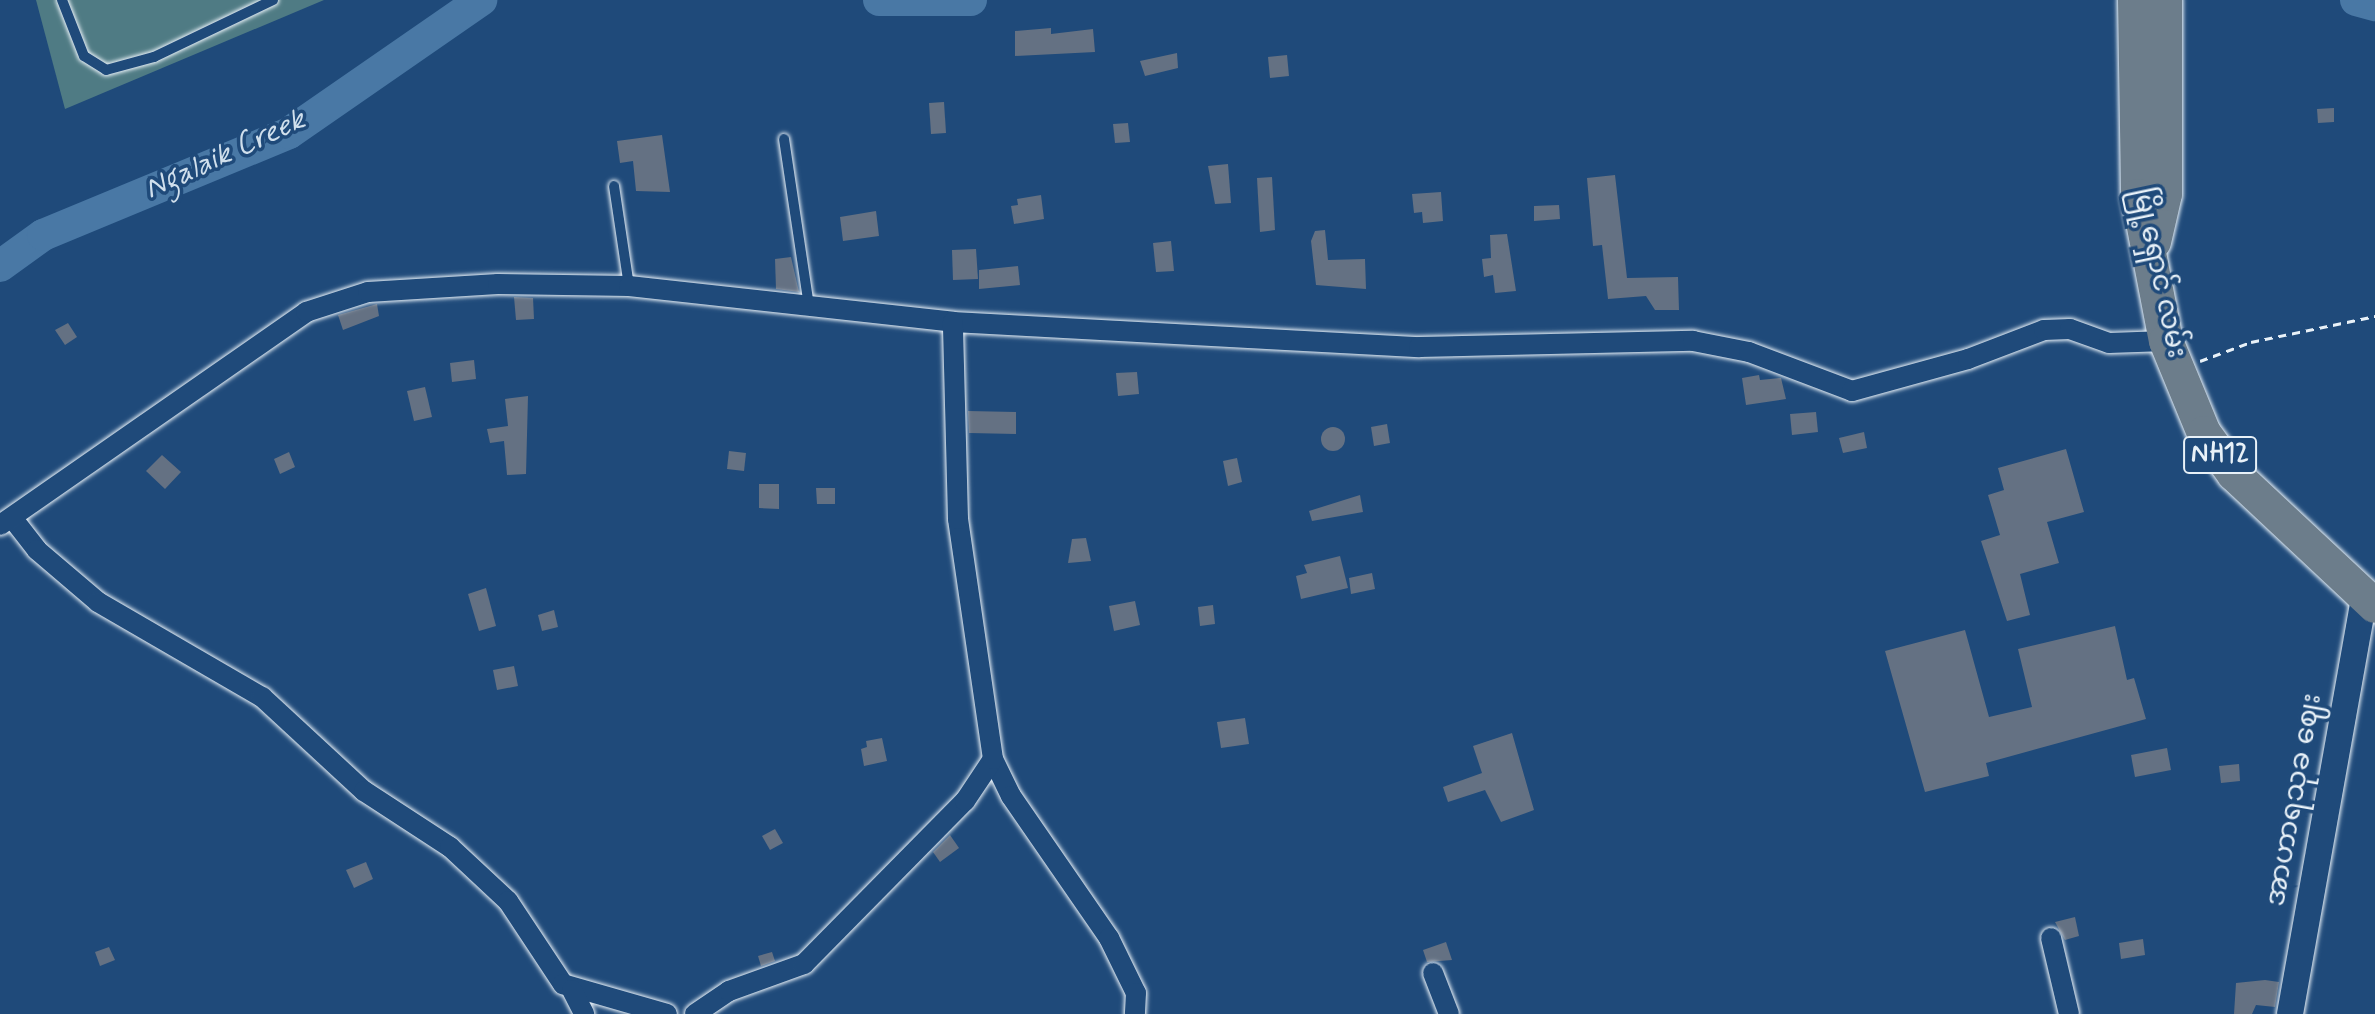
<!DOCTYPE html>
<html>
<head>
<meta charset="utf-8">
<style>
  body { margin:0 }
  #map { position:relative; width:2375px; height:1014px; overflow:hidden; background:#1f4a7a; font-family:Mynerve,"Noto Sans Myanmar",sans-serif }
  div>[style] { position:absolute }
  .green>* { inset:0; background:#4f7b84 }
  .river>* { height:32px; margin:-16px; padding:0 16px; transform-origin:16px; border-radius:16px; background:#4978a5 }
  .building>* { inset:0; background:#647183 }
  .round { border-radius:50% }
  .path>* { height:3px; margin-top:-1.5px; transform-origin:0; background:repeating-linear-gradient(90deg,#e8f1f8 0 8px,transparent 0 14px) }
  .roads { filter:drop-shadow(0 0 2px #e8f1f8) drop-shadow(0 0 2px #e8f1f8) }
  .service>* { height:10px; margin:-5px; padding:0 5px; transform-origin:5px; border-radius:5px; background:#1f4a7a }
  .minor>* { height:20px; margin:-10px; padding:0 10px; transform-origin:10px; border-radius:10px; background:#1f4a7a }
  .tertiary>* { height:26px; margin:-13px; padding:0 13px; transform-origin:13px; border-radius:13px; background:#1f4a7a }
  .trunk>* { height:34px; margin:-17px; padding:0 17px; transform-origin:17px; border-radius:17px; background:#6c7d8b }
  span { translate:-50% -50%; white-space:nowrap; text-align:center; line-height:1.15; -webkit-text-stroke:7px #1f4a7a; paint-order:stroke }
  .shield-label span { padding:2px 6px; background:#1f4a7a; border:2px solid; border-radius:6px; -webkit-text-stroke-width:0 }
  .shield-label { font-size:26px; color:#e8f1f8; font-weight:700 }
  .street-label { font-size:28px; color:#e8f1f8 }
  .water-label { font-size:30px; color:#d0dfec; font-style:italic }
</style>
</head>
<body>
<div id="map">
  <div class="green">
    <i style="clip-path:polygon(36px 0,324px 0,65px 109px)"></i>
  </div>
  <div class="river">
    <i style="left:879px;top:0;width:92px"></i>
    <i style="left:2356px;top:0;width:20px;rotate:15deg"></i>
    <i style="left:0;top:266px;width:53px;rotate:-35.8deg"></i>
    <i style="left:43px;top:235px;width:266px;rotate:-22.5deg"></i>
    <i style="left:289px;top:133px;width:234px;rotate:-34.7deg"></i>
  </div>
  <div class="building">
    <i style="clip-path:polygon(1051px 28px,1051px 34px,1093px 29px,1095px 52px,1015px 56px,1015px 31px)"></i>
    <i style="clip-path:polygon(1177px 53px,1178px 68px,1145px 76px,1140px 61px)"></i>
    <i style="clip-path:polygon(1287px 55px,1289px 76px,1270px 78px,1268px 57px)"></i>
    <i style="clip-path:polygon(944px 102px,946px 133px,931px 134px,929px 103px)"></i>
    <i style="clip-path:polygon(2334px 108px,2334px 122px,2318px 123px,2317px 109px)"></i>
    <i style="clip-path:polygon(1128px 123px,1130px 142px,1115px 143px,1113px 124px)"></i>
    <i style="clip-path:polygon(662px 135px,670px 192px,636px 191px,633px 161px,620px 163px,617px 141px)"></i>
    <i style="clip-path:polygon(1228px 164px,1231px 203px,1215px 204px,1208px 166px)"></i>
    <i style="clip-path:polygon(1615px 175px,1627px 278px,1678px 277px,1679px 310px,1655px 310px,1646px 296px,1608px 299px,1602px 245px,1593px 246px,1587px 178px)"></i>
    <i style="clip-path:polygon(1272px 177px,1275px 230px,1260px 232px,1257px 178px)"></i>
    <i style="clip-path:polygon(1441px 192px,1443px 221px,1423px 223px,1422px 212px,1414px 213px,1412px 194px)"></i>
    <i style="clip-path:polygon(1041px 195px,1044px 219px,1014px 224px,1011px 206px,1018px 205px,1017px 199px)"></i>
    <i style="clip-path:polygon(1559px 205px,1560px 219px,1534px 221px,1534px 206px)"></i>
    <i style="clip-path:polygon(876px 211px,879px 236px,843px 241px,840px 217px)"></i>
    <i style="clip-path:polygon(1325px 230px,1328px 260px,1365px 259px,1366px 289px,1316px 285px,1311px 241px,1315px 231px)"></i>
    <i style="clip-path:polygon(1507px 234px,1516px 291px,1495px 293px,1493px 275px,1484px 277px,1482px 259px,1491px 258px,1490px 235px)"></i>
    <i style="clip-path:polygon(1171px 241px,1174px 271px,1156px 272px,1153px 243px)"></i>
    <i style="clip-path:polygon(976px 249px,978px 279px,953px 280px,952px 250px)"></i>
    <i style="clip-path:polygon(791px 257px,799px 292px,776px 289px,775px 259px)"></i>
    <i style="clip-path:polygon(1018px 266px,1020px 285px,979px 289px,979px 270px)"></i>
    <i style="clip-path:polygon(514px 297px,533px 298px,534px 319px,516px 320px)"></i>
    <i style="clip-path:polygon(377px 304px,379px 316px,343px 330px,338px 315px)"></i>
    <i style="clip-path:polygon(68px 323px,77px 337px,65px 345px,55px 330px)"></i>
    <i style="clip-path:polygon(474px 360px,476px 379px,452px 382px,450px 363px)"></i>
    <i style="clip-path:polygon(1137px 372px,1139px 394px,1118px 396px,1116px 373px)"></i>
    <i style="clip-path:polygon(1759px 375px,1760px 380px,1781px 378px,1786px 399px,1746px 405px,1742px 378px)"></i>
    <i style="clip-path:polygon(425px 387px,432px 417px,414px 421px,407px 391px)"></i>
    <i style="clip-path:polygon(528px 396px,526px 474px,507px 475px,504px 441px,490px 443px,487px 429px,508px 426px,505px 399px)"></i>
    <i style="clip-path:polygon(968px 411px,1016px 412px,1016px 434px,969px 433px)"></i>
    <i style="clip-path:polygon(1816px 412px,1818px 432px,1792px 435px,1790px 414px)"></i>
    <i style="clip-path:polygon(1387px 424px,1390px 443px,1374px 446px,1371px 427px)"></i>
    <i class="round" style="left:1321px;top:427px;width:24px;height:24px"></i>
    <i style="clip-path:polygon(1864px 432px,1867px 448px,1843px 453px,1839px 438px)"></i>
    <i style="clip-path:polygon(2066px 449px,2084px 512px,2047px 522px,2059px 563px,2020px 574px,2030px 615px,2007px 621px,1981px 541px,2000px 535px,1988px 495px,2004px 490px,1998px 468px)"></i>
    <i style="clip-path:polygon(729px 451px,746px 453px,744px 471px,727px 469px)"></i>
    <i style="clip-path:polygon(289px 452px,295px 467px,280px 474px,274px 459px)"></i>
    <i style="clip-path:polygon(162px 455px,181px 472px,165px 489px,146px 471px)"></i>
    <i style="clip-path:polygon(1237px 458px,1242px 482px,1228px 486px,1223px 461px)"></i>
    <i style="clip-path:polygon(759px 484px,779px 484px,779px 509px,759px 508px)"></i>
    <i style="clip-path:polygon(816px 488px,835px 488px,835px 504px,817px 504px)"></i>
    <i style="clip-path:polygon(1360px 495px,1363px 512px,1312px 521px,1309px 511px)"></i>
    <i style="clip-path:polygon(1086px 538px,1091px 561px,1068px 563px,1072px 539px)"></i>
    <i style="clip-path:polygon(1340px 556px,1348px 588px,1301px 599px,1296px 576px,1307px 573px,1304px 565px)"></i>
    <i style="clip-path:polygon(1372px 573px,1375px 589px,1351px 594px,1349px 578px)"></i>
    <i style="clip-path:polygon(486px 588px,496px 626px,479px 631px,468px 594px)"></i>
    <i style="clip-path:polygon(1135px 601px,1140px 625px,1114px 631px,1109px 606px)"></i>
    <i style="clip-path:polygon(1213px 605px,1215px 624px,1200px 626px,1198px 607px)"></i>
    <i style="clip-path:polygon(554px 610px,558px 627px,542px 631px,538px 615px)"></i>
    <i style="clip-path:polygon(2115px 626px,2127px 680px,2134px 678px,2146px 719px,1986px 763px,1989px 776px,1925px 792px,1885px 651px,1965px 630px,1989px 717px,2032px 707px,2018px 649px)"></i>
    <i style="clip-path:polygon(514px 666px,518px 686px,497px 690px,493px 670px)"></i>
    <i style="clip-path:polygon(1245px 718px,1249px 744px,1221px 748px,1217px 722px)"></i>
    <i style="clip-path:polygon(1512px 733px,1534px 810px,1501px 822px,1485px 790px,1448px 802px,1443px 787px,1482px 773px,1473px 746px)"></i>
    <i style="clip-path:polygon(882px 738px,887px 761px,864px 766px,861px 749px,867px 747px,866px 741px)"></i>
    <i style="clip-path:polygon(2167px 748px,2171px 770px,2135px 777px,2131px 755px)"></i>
    <i style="clip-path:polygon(2239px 764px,2240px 781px,2221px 783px,2219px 766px)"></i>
    <i style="clip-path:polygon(775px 829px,783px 843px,770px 850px,762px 836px)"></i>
    <i style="clip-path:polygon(950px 835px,959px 848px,940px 862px,933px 852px)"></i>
    <i style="clip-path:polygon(366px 862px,373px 879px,354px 888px,346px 870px)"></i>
    <i style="clip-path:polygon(2075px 917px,2079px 936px,2065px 940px,2055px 922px)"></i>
    <i style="clip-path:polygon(2143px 939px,2145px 955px,2121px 959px,2119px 943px)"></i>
    <i style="clip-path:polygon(1446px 942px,1452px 960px,1427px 962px,1423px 950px)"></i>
    <i style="clip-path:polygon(109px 947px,115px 960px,100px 966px,95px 952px)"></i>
    <i style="clip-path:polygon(772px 952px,775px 961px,761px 966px,758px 956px)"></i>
    <i style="clip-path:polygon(2265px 980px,2279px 982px,2275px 1007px,2256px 1005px,2252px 1014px,2234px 1014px,2236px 983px)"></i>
  </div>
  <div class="path">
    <i style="left:2200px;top:361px;width:54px;rotate:-20.4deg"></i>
    <i style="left:2251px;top:342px;width:127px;rotate:-11.8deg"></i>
  </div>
  <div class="roads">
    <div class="service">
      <i style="left:62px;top:0;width:60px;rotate:68.6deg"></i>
      <i style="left:84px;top:56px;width:26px;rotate:32deg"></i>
      <i style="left:106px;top:70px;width:50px;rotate:-15.2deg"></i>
      <i style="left:154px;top:57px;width:132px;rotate:-25.6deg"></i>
      <i style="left:784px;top:139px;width:169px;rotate:81.5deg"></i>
      <i style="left:614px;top:186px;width:101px;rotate:81.5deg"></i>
    </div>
    <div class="minor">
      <i style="left:13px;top:519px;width:39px;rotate:52deg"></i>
      <i style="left:37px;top:550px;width:80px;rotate:40.4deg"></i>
      <i style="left:98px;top:602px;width:190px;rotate:30.1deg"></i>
      <i style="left:262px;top:697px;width:139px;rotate:42.7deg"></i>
      <i style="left:364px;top:791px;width:103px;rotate:33.1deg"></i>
      <i style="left:450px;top:847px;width:79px;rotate:43deg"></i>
      <i style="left:508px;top:901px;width:100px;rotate:56.5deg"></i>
      <i style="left:563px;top:984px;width:108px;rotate:16.1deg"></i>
      <i style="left:0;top:525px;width:373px;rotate:-34.8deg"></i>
      <i style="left:306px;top:312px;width:65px;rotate:-17.9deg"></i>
      <i style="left:368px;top:292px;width:130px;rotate:-3.5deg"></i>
      <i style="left:498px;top:284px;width:131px;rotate:0.9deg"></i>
      <i style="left:629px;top:286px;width:326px;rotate:6.3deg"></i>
      <i style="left:953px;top:322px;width:467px;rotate:3.1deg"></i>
      <i style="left:1419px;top:347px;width:274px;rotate:-1.3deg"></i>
      <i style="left:1693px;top:341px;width:57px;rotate:11.1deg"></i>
      <i style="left:1749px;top:352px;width:110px;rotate:20.7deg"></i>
      <i style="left:1852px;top:391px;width:120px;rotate:-15.4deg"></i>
      <i style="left:1968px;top:359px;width:81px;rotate:-20.9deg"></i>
      <i style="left:2044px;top:330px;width:26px;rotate:-2deg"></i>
      <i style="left:2070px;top:329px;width:41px;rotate:19.7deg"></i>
      <i style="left:2109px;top:343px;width:57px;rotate:-2deg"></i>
      <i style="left:993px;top:759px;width:41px;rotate:64.1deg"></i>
      <i style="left:1011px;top:796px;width:173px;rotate:55.4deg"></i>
      <i style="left:1109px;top:938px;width:61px;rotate:63.9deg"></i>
      <i style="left:1136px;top:993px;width:21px;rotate:93deg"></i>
      <i style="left:2051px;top:938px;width:78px;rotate:76.7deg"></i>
      <i style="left:1433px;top:973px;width:44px;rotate:68.7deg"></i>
      <i style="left:572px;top:990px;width:27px;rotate:63deg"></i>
      <i style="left:695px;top:1014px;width:41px;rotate:-34.1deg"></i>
      <i style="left:729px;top:991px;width:80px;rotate:-19.8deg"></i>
      <i style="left:804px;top:964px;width:229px;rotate:-45.4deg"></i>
      <i style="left:965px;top:801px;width:50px;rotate:-56.3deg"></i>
      <i style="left:993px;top:759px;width:243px;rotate:-98.3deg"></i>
      <i style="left:958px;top:519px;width:197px;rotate:-91.5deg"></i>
    </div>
    <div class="tertiary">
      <i style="left:2290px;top:1014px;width:424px;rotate:-79.9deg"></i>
    </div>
    <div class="trunk">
      <i style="left:2135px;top:0;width:196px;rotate:89.1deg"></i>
      <i style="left:2138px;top:196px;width:148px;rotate:79.1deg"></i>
      <i style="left:2166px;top:341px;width:100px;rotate:67.6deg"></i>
      <i style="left:2204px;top:433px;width:51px;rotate:53.8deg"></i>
      <i style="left:2234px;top:474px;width:193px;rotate:43.1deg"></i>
      <i style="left:2154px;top:242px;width:49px;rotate:-77.1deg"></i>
      <i style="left:2165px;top:194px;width:194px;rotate:-90deg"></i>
    </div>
  </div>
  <div class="shield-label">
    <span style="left:2220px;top:455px">NH12</span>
  </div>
  <div class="street-label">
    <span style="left:2158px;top:273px;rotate:78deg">မြို့ရှောင် လမ်း</span>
    <span style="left:2295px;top:800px;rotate:-80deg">အာဟာရသုခ ဈေး</span>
  </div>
  <div class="water-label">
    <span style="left:225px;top:155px;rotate:-25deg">Ngalaik Creek</span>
  </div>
</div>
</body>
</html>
